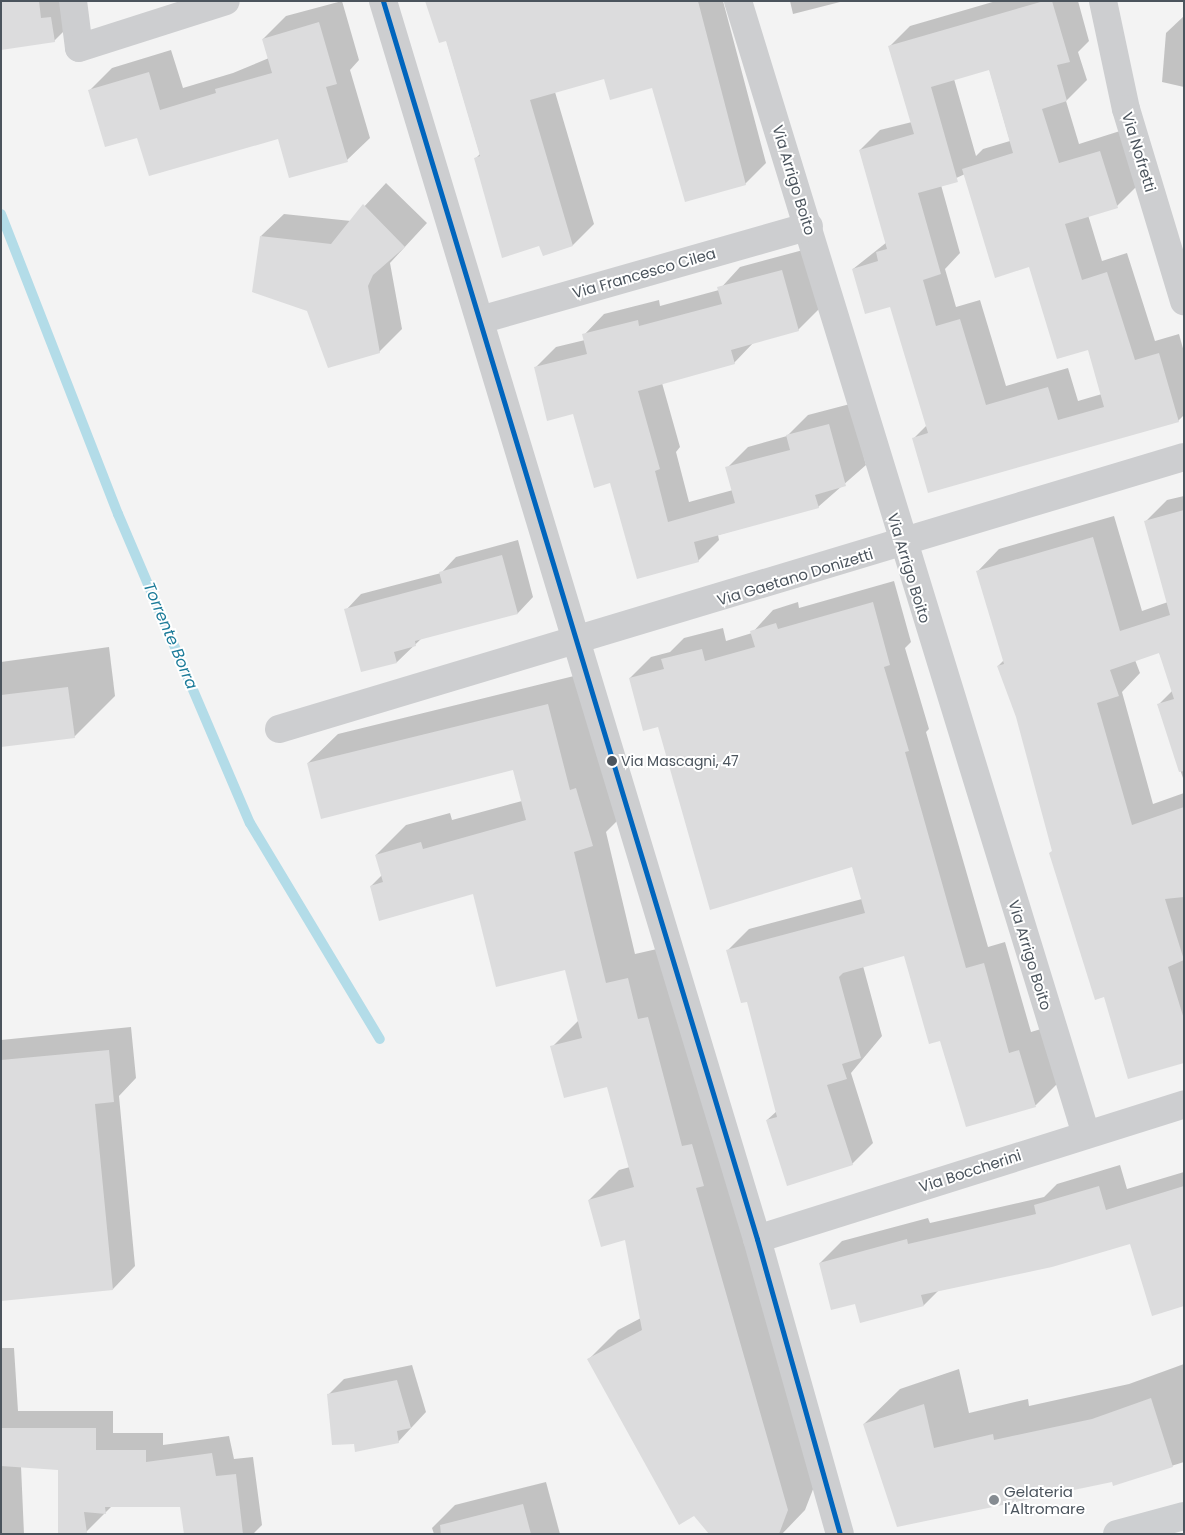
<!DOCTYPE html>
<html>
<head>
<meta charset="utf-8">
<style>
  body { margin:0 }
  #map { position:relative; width:1185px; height:1535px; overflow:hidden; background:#f3f3f3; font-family:Poppins,sans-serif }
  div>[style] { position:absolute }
  .shadow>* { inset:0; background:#0003 }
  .stream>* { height:10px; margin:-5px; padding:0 5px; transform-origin:5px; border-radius:5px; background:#b3dce8 }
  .building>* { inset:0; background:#dcdcdd }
  .street>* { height:28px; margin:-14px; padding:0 14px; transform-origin:14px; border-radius:14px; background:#cdced0 }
  .secondary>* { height:28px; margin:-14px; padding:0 14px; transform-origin:14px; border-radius:14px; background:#cdcfd1 }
  .bus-1>* { height:5px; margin:-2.5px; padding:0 2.5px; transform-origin:2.5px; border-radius:2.5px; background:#0065bd }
  .dots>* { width:14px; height:14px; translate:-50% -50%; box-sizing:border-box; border:2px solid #fff; border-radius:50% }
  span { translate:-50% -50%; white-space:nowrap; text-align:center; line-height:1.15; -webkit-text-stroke:4px #fff; paint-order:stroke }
  .bus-label { font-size:14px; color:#4b545d }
  .left { translate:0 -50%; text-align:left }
  .street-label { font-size:15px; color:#4b545d }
  .poi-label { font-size:15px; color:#4b545d }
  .water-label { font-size:16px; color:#1b7b99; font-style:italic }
  .frame { position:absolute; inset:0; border:2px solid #4b545d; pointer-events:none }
</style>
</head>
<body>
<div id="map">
  <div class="shadow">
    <i style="clip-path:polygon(1px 1px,70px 1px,73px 22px,54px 41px)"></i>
    <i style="clip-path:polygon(342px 1px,359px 60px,350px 70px,370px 138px,347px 160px,278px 137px,138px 136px,89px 91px,112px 68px,171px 50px,183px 88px,233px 73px,269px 58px,263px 39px,286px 16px)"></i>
    <i style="clip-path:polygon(426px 1px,723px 1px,766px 163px,745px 184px,653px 87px,605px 78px,555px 92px,594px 224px,573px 245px,544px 254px,540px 244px,503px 257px,476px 158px,480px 154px,446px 39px)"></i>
    <i style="clip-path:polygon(790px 1px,844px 1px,793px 14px)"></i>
    <i style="clip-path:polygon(evenodd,996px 1px,1078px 1px,1089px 41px,1078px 52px,1087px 80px,1066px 101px,1079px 144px,1120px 131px,1137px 186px,1117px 206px,1088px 215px,1102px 261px,1127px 253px,1155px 341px,1179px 334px,1184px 352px,1184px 415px,1178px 421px,914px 438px,927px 425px,891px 305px,853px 269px,887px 242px,860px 150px,880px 130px,912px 122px,890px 46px,910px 26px,996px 1px,989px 68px,1010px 141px,983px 149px,976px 156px,954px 79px,989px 68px,996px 1px,965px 174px,1088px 348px,1102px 394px,1078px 401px,1068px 368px,1006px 386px,980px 300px,956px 307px,945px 269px,960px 253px,941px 185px,965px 174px)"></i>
    <i style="clip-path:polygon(1184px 16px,1184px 87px,1162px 82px,1166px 33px)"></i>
    <i style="clip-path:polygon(386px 183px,427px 223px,390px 263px,402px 329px,379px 352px,308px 310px,261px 236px,284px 214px,351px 221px)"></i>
    <i style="clip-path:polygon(803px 250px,819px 309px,798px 330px,754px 342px,734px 363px,662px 383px,680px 447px,676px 452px,689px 502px,733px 490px,727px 468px,748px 447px,787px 436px,808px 415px,850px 404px,866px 465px,818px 507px,718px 535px,719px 540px,698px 561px,611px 482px,574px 413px,535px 368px,556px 347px,585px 340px,584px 335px,604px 314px,659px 300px,660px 306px,719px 290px,740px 267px)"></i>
    <i style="clip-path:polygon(1184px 496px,1184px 781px,1158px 705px,1173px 690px,1159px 652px,1135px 660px,1140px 673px,1122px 692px,1153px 804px,1184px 793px,1184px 1060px,1105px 996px,1053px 850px,1017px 717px,998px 666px,1004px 660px,978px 571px,999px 549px,1114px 516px,1142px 611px,1168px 602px,1145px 522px,1167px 500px)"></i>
    <i style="clip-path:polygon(518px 540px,533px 597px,518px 613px,422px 638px,397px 662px,362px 671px,346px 610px,361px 594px,441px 573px,456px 557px)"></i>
    <i style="clip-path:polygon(894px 581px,911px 642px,905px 648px,929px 729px,926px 732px,988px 947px,1005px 942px,1031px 1032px,1041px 1029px,1057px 1084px,1036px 1105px,967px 1126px,941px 1039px,904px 954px,863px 966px,882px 1036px,851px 1073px,873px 1143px,852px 1164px,767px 1120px,777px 1111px,748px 1000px,728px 950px,749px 929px,862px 899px,852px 865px,659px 726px,630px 678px,651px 657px,670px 652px,684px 638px,723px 628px,726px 641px,752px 633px,773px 610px,798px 602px,799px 608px)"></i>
    <i style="clip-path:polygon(109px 647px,115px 696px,74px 737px,1px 746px,1px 662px)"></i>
    <i style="clip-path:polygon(578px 675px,622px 816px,606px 832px,635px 954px,657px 949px,817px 1479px,805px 1510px,782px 1534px,711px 1534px,588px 1360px,618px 1330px,641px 1318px,626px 1239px,589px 1200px,619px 1170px,630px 1167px,608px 1085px,552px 1047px,579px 1020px,566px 969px,474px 892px,371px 886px,382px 875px,376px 855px,406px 825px,450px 813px,452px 820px,522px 801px,513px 768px,308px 763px,338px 734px)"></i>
    <i style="clip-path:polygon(131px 1027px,136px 1078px,119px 1096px,135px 1266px,113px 1289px,1px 1300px,1px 1040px)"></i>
    <i style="clip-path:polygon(1120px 1165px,1127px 1189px,1184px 1172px,1184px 1305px,1131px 1243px,939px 1290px,924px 1305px,861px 1321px,856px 1302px,820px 1263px,842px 1241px,928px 1218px,930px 1223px,1044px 1197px,1057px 1184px)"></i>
    <i style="clip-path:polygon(1px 1348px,14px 1348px,18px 1411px,113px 1411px,113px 1433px,163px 1433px,163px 1445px,229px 1436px,234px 1459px,253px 1457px,262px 1525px,253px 1534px,189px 1534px,181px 1506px,112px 1506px,86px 1532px,60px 1468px,21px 1466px,24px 1534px,1px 1534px)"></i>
    <i style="clip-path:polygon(1184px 1364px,1184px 1462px,1114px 1484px,1113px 1481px,898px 1525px,864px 1424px,900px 1389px,959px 1369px,969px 1413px,1028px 1399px,1029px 1406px,1129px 1384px)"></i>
    <i style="clip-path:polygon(412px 1365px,426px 1412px,398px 1442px,355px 1442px,328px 1395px,344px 1379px)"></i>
    <i style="clip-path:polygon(546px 1482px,560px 1534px,434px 1534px,432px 1528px,455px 1505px)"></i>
  </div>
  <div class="stream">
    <i style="left:1px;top:214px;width:322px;rotate:68.7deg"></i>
    <i style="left:118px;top:514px;width:336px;rotate:66.9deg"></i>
    <i style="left:250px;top:823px;width:252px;rotate:59deg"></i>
  </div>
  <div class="building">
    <i style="clip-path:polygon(1px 1px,39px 1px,41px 18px,51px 17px,55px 42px,1px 50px)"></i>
    <i style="clip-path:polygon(425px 1px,698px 1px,746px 185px,685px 202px,652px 88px,610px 100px,604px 79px,530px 100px,573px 246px,543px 256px,539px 246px,502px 258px,474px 158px,480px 156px,446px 41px,439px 43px)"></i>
    <i style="clip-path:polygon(evenodd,1044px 1px,1052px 1px,1070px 62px,1057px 65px,1067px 101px,1042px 109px,1059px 163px,1100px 151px,1118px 208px,1065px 224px,1082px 280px,1107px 272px,1135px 360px,1159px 353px,1179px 422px,928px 493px,912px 438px,928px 433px,890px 307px,865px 314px,852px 269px,878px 261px,876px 252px,887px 249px,859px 150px,914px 134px,888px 46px,1044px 1px,989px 70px,1013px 153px,962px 169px,995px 278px,1029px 267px,1057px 359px,1088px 350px,1104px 407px,1058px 420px,1048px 387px,986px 405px,960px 319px,936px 326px,923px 280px,941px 274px,918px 193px,958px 182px,931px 87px,989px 70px)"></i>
    <i style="clip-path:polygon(319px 22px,337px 84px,326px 87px,348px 162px,289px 178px,278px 139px,149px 176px,137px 138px,105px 147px,88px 90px,149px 72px,160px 110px,216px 93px,215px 89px,272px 73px,262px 39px)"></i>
    <i style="clip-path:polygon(363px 204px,405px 247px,373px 275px,368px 286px,380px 353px,328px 368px,307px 311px,252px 292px,260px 236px,331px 244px)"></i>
    <i style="clip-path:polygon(782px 270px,799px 331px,731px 350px,735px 364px,638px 391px,660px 469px,655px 471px,668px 522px,735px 503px,725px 467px,790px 450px,786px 435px,829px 424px,846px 486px,815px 495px,819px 508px,694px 542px,699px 562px,637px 579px,610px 483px,594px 488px,573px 414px,547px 421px,534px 367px,587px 354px,582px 334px,638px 320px,639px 326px,722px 304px,717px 287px)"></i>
    <i style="clip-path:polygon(1184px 510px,1184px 771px,1179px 772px,1157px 704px,1174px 699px,1159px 653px,1110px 670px,1119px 696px,1097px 703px,1132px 825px,1184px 807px,1184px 897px,1165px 899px,1184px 960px,1168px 967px,1184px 1019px,1184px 1063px,1128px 1079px,1104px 997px,1095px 1000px,1049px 853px,1052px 851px,1016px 717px,997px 666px,1004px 664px,976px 571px,1093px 537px,1120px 631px,1170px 615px,1144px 521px)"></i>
    <i style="clip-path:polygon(502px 555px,518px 614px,415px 641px,416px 646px,394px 652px,397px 663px,361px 672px,344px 609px,442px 583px,439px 572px)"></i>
    <i style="clip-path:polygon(873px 602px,890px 665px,884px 667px,909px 751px,905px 752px,966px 968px,984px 963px,1009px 1053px,1019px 1050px,1036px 1107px,966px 1127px,940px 1041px,929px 1044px,904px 956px,843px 973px,839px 977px,861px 1058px,842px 1064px,847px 1079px,827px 1085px,853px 1165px,787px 1186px,766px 1120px,777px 1117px,747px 1002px,741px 1003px,726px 950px,865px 913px,852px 867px,710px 910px,658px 727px,643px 731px,629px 678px,664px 669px,661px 659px,702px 649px,705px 661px,755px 647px,750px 631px,776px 623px,778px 629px)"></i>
    <i style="clip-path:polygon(68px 687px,75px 738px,1px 747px,1px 695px)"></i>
    <i style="clip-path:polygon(548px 704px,570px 790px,576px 788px,593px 846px,574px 852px,606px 983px,628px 978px,638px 1019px,648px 1017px,682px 1146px,692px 1144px,704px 1186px,696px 1188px,788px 1510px,779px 1534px,709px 1534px,694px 1516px,679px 1525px,587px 1359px,642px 1330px,625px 1240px,601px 1247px,588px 1200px,634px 1187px,607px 1087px,564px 1098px,550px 1046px,582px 1038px,565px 970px,496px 987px,473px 894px,379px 921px,370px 886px,383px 882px,375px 855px,421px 842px,423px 849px,526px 820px,513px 770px,321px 819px,307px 763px)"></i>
    <i style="clip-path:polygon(109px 1050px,114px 1102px,95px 1104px,113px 1290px,1px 1301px,1px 1060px)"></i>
    <i style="clip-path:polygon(1099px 1186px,1106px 1210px,1184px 1186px,1184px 1306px,1152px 1316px,1130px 1244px,1052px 1267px,921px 1295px,924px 1306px,860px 1323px,855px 1304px,831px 1310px,819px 1263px,907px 1239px,908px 1244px,1036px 1214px,1034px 1205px)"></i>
    <i style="clip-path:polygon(397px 1380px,411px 1428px,397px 1431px,399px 1443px,355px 1452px,354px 1444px,332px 1445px,327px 1394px)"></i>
    <i style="clip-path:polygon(1151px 1398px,1173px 1467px,1113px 1486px,1112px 1482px,897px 1527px,863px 1424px,924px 1404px,934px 1448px,993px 1434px,994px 1440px,1092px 1419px)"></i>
    <i style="clip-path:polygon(1px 1428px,96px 1428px,96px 1450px,146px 1450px,146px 1462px,212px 1453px,216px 1476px,236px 1474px,243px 1534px,184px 1534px,180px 1507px,105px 1507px,106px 1514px,84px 1512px,87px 1533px,58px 1533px,58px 1470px,1px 1466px)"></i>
    <i style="clip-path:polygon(523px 1504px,531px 1534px,441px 1534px,440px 1525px)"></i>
  </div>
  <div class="street">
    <i style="left:73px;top:1px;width:47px;rotate:82.7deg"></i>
    <i style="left:79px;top:48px;width:154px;rotate:-17.7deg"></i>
    <i style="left:383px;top:1px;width:1293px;rotate:73.19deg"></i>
    <i style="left:757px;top:1239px;width:306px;rotate:74.3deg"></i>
    <i style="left:738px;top:1px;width:1185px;rotate:72.93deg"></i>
    <i style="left:1103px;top:1px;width:110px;rotate:78deg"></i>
    <i style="left:1126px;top:109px;width:201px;rotate:73.2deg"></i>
    <i style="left:480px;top:320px;width:342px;rotate:-15.9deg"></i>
    <i style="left:279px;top:729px;width:945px;rotate:-16.73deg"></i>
    <i style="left:757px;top:1239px;width:448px;rotate:-17.5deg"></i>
  </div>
  <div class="secondary">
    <i style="left:1117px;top:1534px;width:69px;rotate:-15deg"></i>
  </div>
  <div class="bus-1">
    <i style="left:383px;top:1px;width:1293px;rotate:73.19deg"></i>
    <i style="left:757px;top:1239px;width:306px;rotate:74.3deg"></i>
  </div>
  <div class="dots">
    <i style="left:612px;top:761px;background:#4b545d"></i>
    <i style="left:994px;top:1500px;background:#868c92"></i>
  </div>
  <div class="bus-label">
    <span class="left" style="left:621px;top:761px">Via Mascagni, 47</span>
  </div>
  <div class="street-label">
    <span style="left:1139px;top:152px;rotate:73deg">Via Nofretti</span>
    <span style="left:794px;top:180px;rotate:73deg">Via Arrigo Boito</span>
    <span style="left:644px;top:273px;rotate:-16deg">Via Francesco Cilea</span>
    <span style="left:909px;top:568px;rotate:73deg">Via Arrigo Boito</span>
    <span style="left:795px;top:577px;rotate:-17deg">Via Gaetano Donizetti</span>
    <span style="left:1030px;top:955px;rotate:73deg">Via Arrigo Boito</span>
    <span style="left:970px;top:1171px;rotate:-18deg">Via Boccherini</span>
  </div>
  <div class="poi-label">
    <span class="left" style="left:1004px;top:1500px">Gelateria<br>l'Altromare</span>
  </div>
  <div class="water-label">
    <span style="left:170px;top:636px;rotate:67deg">Torrente Borra</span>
  </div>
  <div class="frame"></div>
</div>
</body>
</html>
